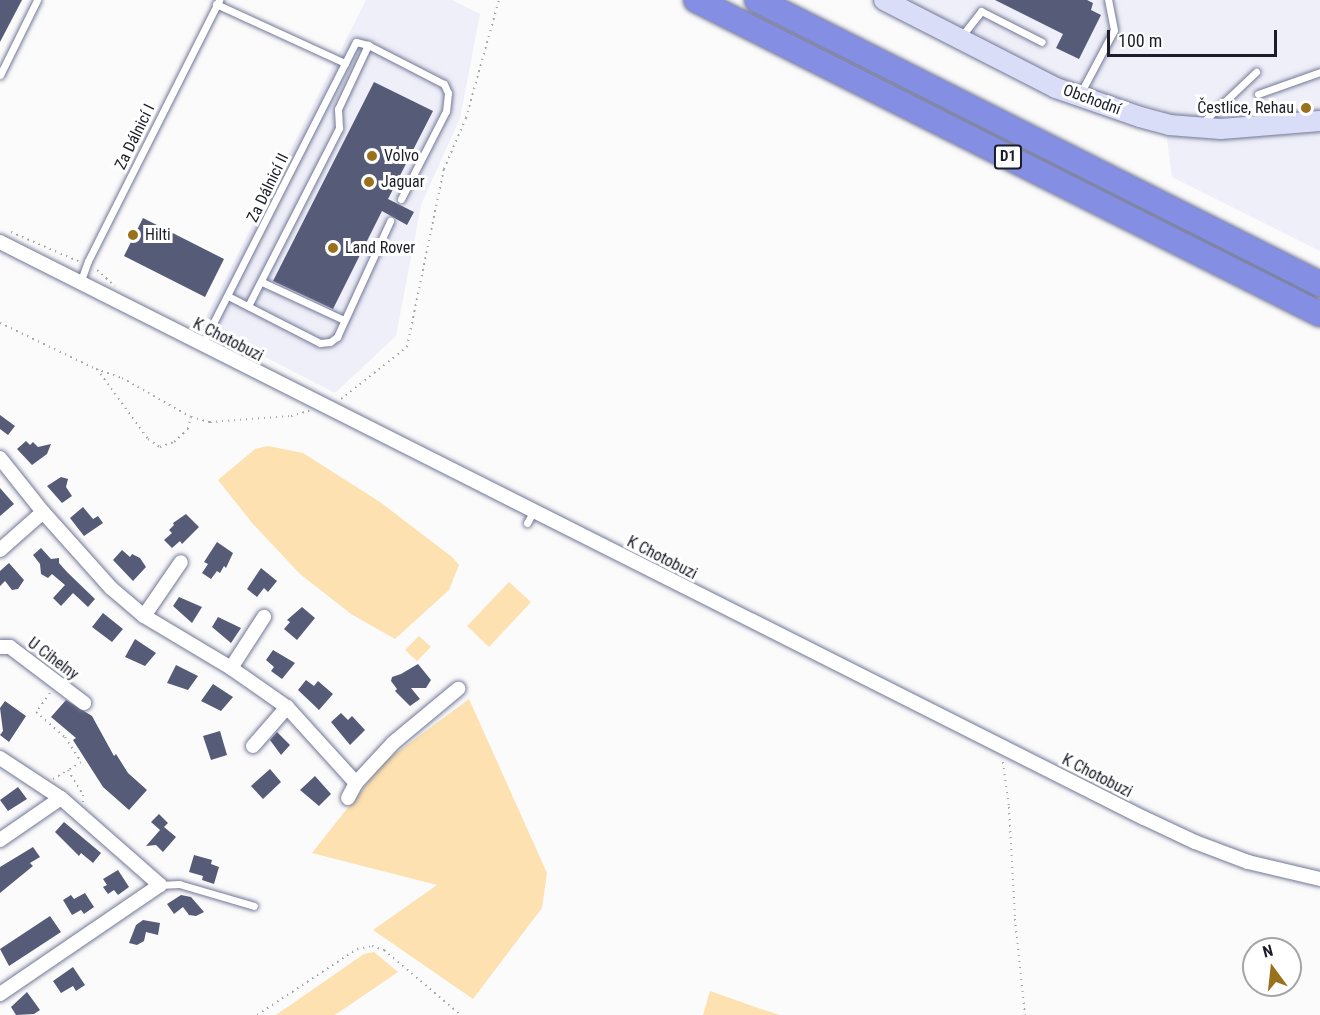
<!DOCTYPE html>
<html>
<head>
<meta charset="utf-8">
<style>
  body { margin:0 }
  #map { position:relative; width:1320px; height:1015px; overflow:hidden; background:#fbfbfb; font-family:"Roboto Condensed",sans-serif }
  div>[style] { position:absolute }
  .built>* { inset:0; background:#eeeff8 }
  .green>* { inset:0; background:#fde1b0 }
  .building>* { inset:0; background:#565b78 }
  .path>* { height:2px; margin-top:-1px; transform-origin:0; background:repeating-linear-gradient(90deg,#a5a6aa 0 1.5px,transparent 0 6px) }
  .roads { filter:drop-shadow(0 0 2px #727796) drop-shadow(0 0 2px #727796) }
  .lane>* { height:7px; margin:-3.5px; padding:0 3.5px; transform-origin:3.5px; border-radius:3.5px; background:#fff }
  .street>* { height:14px; margin:-7px; padding:0 7px; transform-origin:7px; border-radius:7px; background:#fff }
  .secondary>* { height:20px; margin:-10px; padding:0 10px; transform-origin:10px; border-radius:10px; background:#daddf7 }
  .highway>* { height:24px; margin:-12px; padding:0 12px; transform-origin:12px; border-radius:12px; background:#848ee3 }
  .dots>* { width:16px; height:16px; translate:-50% -50%; box-sizing:border-box; border:3px solid #fff; border-radius:50% }
  span { translate:-50% -50%; white-space:nowrap; text-align:center; line-height:1.15; -webkit-text-stroke:6px #fff; paint-order:stroke }
  .shield-label span { padding:2px 4px; background:#fff; border:2px solid; border-radius:4px; -webkit-text-stroke-width:0 }
  .shield-label { font-size:15px; color:#1b1d29; font-weight:700 }
  .street-label { font-size:16px; color:#1b1d29 }
  .poi-label { font-size:16px; color:#1b1d29 }
  .right { translate:-100% -50%; text-align:right }
  .left { translate:0 -50%; text-align:left }
  .north { position:absolute; left:1242px; top:937px; width:60px; height:60px; box-sizing:border-box; background:#fff; border:2px solid #a4a5a9; border-radius:50%; rotate:345deg; font-size:16px; font-weight:700; line-height:24px; text-align:center; color:#1b1d29 }
  .north::after { content:''; display:block; margin:auto; width:21px; height:27px; background:#99711d; clip-path:polygon(50% 0,100% 100%,50% 72%,0 100%) }
  .scale { position:absolute; left:1107px; top:30px; width:170px; height:27px; box-sizing:border-box; border:3px solid #1b1d29; border-top:0; padding-left:8px; font-size:18px; line-height:21px; white-space:nowrap; color:#1b1d29; -webkit-text-stroke:4px #fff; paint-order:stroke }
</style>
</head>
<body>
<div id="map">
  <div class="built">
    <i style="clip-path:polygon(366px 0,452px 0,480px 14px,460px 118px,421px 205px,396px 336px,335px 393px,202px 325px)"></i>
    <i style="clip-path:polygon(893px 0,1320px 0,1320px 251px,1172px 177px,1163px 110px,1096px 93px,1058px 78px,971px 41px)"></i>
  </div>
  <div class="green">
    <i style="clip-path:polygon(268px 446px,303px 453px,380px 502px,452px 557px,459px 565px,449px 590px,395px 639px,351px 614px,300px 574px,253px 524px,218px 480px,255px 449px)"></i>
    <i style="clip-path:polygon(509px 582px,531px 602px,489px 647px,467px 626px)"></i>
    <i style="clip-path:polygon(419px 636px,431px 647px,417px 661px,405px 650px)"></i>
    <i style="clip-path:polygon(469px 699px,547px 873px,542px 908px,473px 999px,373px 930px,437px 885px,312px 853px,384px 762px)"></i>
    <i style="clip-path:polygon(374px 952px,398px 972px,335px 1015px,276px 1015px,364px 954px)"></i>
    <i style="clip-path:polygon(710px 991px,761px 1009px,780px 1015px,703px 1015px)"></i>
  </div>
  <div class="building">
    <i style="clip-path:polygon(0 0,22px 0,0 42px)"></i>
    <i style="clip-path:polygon(995px 0,1087px 0,1093px 3px,1091px 10px,1101px 15px,1079px 59px,1056px 48px,1063px 34px)"></i>
    <i style="clip-path:polygon(374px 82px,433px 111px,388px 199px,414px 212px,407px 225px,382px 211px,333px 309px,273px 281px)"></i>
    <i style="clip-path:polygon(143px 218px,224px 259px,205px 297px,124px 256px)"></i>
    <i style="clip-path:polygon(0 415px,15px 426px,8px 435px,0 429px)"></i>
    <i style="clip-path:polygon(26px 441px,30px 445px,33px 442px,38px 447px,51px 444px,47px 454px,32px 465px,17px 449px)"></i>
    <i style="clip-path:polygon(61px 477px,68px 479px,66px 487px,72px 496px,62px 503px,47px 486px)"></i>
    <i style="clip-path:polygon(0 488px,14px 504px,0 516px)"></i>
    <i style="clip-path:polygon(83px 507px,93px 519px,98px 516px,103px 523px,84px 536px,70px 518px)"></i>
    <i style="clip-path:polygon(186px 514px,199px 527px,182px 544px,180px 541px,172px 548px,164px 540px,172px 533px,169px 530px,174px 525px,173px 523px)"></i>
    <i style="clip-path:polygon(217px 542px,233px 553px,226px 568px,224px 566px,220px 573px,217px 571px,211px 579px,202px 573px,208px 564px,204px 562px)"></i>
    <i style="clip-path:polygon(41px 548px,51px 559px,59px 558px,59px 563px,67px 572px,95px 599px,88px 607px,73px 593px,61px 606px,53px 598px,65px 585px,52px 574px,48px 578px,41px 574px,40px 564px,33px 555px)"></i>
    <i style="clip-path:polygon(122px 550px,130px 557px,132px 554px,140px 558px,146px 567px,133px 581px,113px 560px)"></i>
    <i style="clip-path:polygon(9px 563px,24px 580px,18px 589px,12px 590px,5px 581px,0 586px,0 571px)"></i>
    <i style="clip-path:polygon(261px 568px,277px 581px,268px 592px,264px 588px,257px 597px,247px 589px)"></i>
    <i style="clip-path:polygon(179px 597px,202px 607px,192px 623px,173px 606px)"></i>
    <i style="clip-path:polygon(302px 607px,315px 618px,297px 640px,284px 629px,290px 622px,287px 620px)"></i>
    <i style="clip-path:polygon(103px 613px,123px 629px,112px 642px,92px 627px)"></i>
    <i style="clip-path:polygon(218px 617px,241px 628px,231px 643px,212px 627px)"></i>
    <i style="clip-path:polygon(135px 639px,156px 653px,145px 666px,125px 657px)"></i>
    <i style="clip-path:polygon(273px 650px,295px 663px,282px 679px,271px 671px,274px 667px,266px 660px)"></i>
    <i style="clip-path:polygon(418px 664px,431px 680px,426px 688px,411px 688px,420px 699px,410px 706px,395px 691px,397px 689px,391px 681px,392px 677px,401px 674px)"></i>
    <i style="clip-path:polygon(176px 665px,198px 676px,188px 690px,167px 683px)"></i>
    <i style="clip-path:polygon(306px 680px,314px 686px,318px 681px,333px 694px,319px 710px,298px 690px)"></i>
    <i style="clip-path:polygon(213px 684px,233px 697px,221px 711px,201px 701px)"></i>
    <i style="clip-path:polygon(66px 700px,92px 716px,114px 756px,116px 754px,128px 773px,147px 790px,129px 810px,103px 787px,73px 740px,76px 738px,51px 717px)"></i>
    <i style="clip-path:polygon(5px 701px,26px 716px,9px 742px,0 735px,3px 731px,0 708px)"></i>
    <i style="clip-path:polygon(341px 713px,348px 720px,352px 716px,365px 730px,350px 745px,331px 722px)"></i>
    <i style="clip-path:polygon(220px 731px,227px 755px,211px 760px,203px 736px)"></i>
    <i style="clip-path:polygon(277px 732px,290px 745px,281px 755px,270px 740px)"></i>
    <i style="clip-path:polygon(270px 769px,281px 782px,263px 799px,251px 786px)"></i>
    <i style="clip-path:polygon(315px 776px,331px 794px,319px 806px,300px 790px)"></i>
    <i style="clip-path:polygon(18px 787px,27px 799px,8px 811px,0 800px)"></i>
    <i style="clip-path:polygon(159px 814px,168px 823px,164px 827px,176px 837px,163px 852px,156px 845px,146px 846px,160px 830px,151px 822px)"></i>
    <i style="clip-path:polygon(64px 822px,101px 853px,93px 863px,81px 853px,79px 856px,55px 832px)"></i>
    <i style="clip-path:polygon(33px 847px,40px 857px,30px 863px,33px 866px,0 893px,0 867px)"></i>
    <i style="clip-path:polygon(194px 855px,212px 860px,211px 864px,219px 867px,214px 884px,202px 880px,203px 876px,189px 872px)"></i>
    <i style="clip-path:polygon(118px 870px,129px 887px,118px 895px,114px 890px,108px 894px,103px 887px,107px 885px,103px 879px)"></i>
    <i style="clip-path:polygon(85px 893px,94px 907px,84px 914px,81px 910px,72px 915px,63px 900px,71px 895px,74px 899px)"></i>
    <i style="clip-path:polygon(181px 895px,191px 897px,204px 912px,196px 916px,189px 915px,183px 907px,174px 914px,167px 904px)"></i>
    <i style="clip-path:polygon(50px 916px,61px 932px,9px 966px,0 949px)"></i>
    <i style="clip-path:polygon(143px 920px,160px 923px,158px 935px,146px 932px,144px 941px,137px 945px,129px 943px,136px 925px)"></i>
    <i style="clip-path:polygon(73px 967px,85px 985px,76px 991px,73px 986px,61px 993px,53px 981px)"></i>
    <i style="clip-path:polygon(27px 992px,40px 1010px,34px 1014px,16px 1015px,11px 1007px)"></i>
  </div>
  <div class="path">
    <i style="left:11px;top:232px;width:75px;rotate:23.5deg"></i>
    <i style="left:97px;top:270px;width:24px;rotate:42deg"></i>
    <i style="left:0;top:323px;width:106px;rotate:25.6deg"></i>
    <i style="left:96px;top:369px;width:28px;rotate:19deg"></i>
    <i style="left:122px;top:378px;width:79px;rotate:29.5deg"></i>
    <i style="left:191px;top:417px;width:20px;rotate:15deg"></i>
    <i style="left:210px;top:422px;width:81px;rotate:-4.2deg"></i>
    <i style="left:291px;top:416px;width:19px;rotate:-16deg"></i>
    <i style="left:97px;top:369px;width:87px;rotate:53.9deg"></i>
    <i style="left:148px;top:439px;width:14px;rotate:34deg"></i>
    <i style="left:160px;top:447px;width:15px;rotate:-20deg"></i>
    <i style="left:174px;top:442px;width:19px;rotate:-43deg"></i>
    <i style="left:188px;top:429px;width:12px;rotate:-76deg"></i>
    <i style="left:341px;top:399px;width:84px;rotate:-38.2deg"></i>
    <i style="left:407px;top:347px;width:182px;rotate:-78.3deg"></i>
    <i style="left:444px;top:169px;width:56px;rotate:-66.7deg"></i>
    <i style="left:466px;top:118px;width:123px;rotate:-74.4deg"></i>
    <i style="left:50px;top:693px;width:24px;rotate:126deg"></i>
    <i style="left:36px;top:712px;width:38px;rotate:41deg"></i>
    <i style="left:65px;top:737px;width:30px;rotate:57deg"></i>
    <i style="left:81px;top:762px;width:15px;rotate:148deg"></i>
    <i style="left:1003px;top:762px;width:45px;rotate:82.4deg"></i>
    <i style="left:1009px;top:807px;width:112px;rotate:86.9deg"></i>
    <i style="left:1015px;top:919px;width:97px;rotate:84.1deg"></i>
    <i style="left:53px;top:779px;width:17px;rotate:-31deg"></i>
    <i style="left:68px;top:770px;width:29px;rotate:59deg"></i>
    <i style="left:83px;top:795px;width:7px;rotate:90deg"></i>
    <i style="left:257px;top:1015px;width:120px;rotate:-33.4deg"></i>
    <i style="left:357px;top:949px;width:15px;rotate:-11deg"></i>
    <i style="left:372px;top:946px;width:13px;rotate:18deg"></i>
    <i style="left:384px;top:950px;width:101px;rotate:40.2deg"></i>
  </div>
  <div class="roads">
    <div class="lane">
      <i style="left:216px;top:4px;width:142px;rotate:24.6deg"></i>
      <i style="left:961px;top:37px;width:33px;rotate:-52deg"></i>
      <i style="left:981px;top:11px;width:68px;rotate:26.9deg"></i>
      <i style="left:0;top:75px;width:84px;rotate:-63.7deg"></i>
      <i style="left:1080px;top:94px;width:72px;rotate:-62deg"></i>
      <i style="left:1114px;top:30px;width:31px;rotate:-101deg"></i>
      <i style="left:1258px;top:94px;width:66px;rotate:-19.5deg"></i>
      <i style="left:1201px;top:124px;width:76px;rotate:-43.4deg"></i>
      <i style="left:262px;top:282px;width:90px;rotate:24.9deg"></i>
      <i style="left:80px;top:283px;width:23px;rotate:-70deg"></i>
      <i style="left:88px;top:261px;width:292px;rotate:-63.3deg"></i>
      <i style="left:228px;top:296px;width:103px;rotate:27.1deg"></i>
      <i style="left:320px;top:343px;width:10px;rotate:-6deg"></i>
      <i style="left:330px;top:342px;width:9px;rotate:-36deg"></i>
      <i style="left:337px;top:337px;width:128px;rotate:-65.4deg"></i>
      <i style="left:248px;top:306px;width:200px;rotate:-62.9deg"></i>
      <i style="left:339px;top:128px;width:19px;rotate:-93deg"></i>
      <i style="left:338px;top:109px;width:71px;rotate:-64.9deg"></i>
      <i style="left:202px;top:345px;width:340px;rotate:-63.1deg"></i>
      <i style="left:356px;top:42px;width:12px;rotate:14deg"></i>
      <i style="left:368px;top:45px;width:85px;rotate:27.2deg"></i>
      <i style="left:444px;top:84px;width:10px;rotate:66deg"></i>
      <i style="left:448px;top:93px;width:18px;rotate:96deg"></i>
      <i style="left:446px;top:111px;width:99px;rotate:117.1deg"></i>
      <i style="left:527px;top:523px;width:13px;rotate:-61deg"></i>
      <i style="left:160px;top:885px;width:19px;rotate:-3deg"></i>
      <i style="left:179px;top:884px;width:78px;rotate:16.3deg"></i>
    </div>
    <div class="street">
      <i style="left:0;top:242px;width:1281px;rotate:26.73deg"></i>
      <i style="left:1144px;top:818px;width:56px;rotate:25.2deg"></i>
      <i style="left:1195px;top:842px;width:57px;rotate:20.7deg"></i>
      <i style="left:1248px;top:862px;width:74px;rotate:13.3deg"></i>
      <i style="left:0;top:458px;width:69px;rotate:51.5deg"></i>
      <i style="left:43px;top:512px;width:102px;rotate:48.2deg"></i>
      <i style="left:111px;top:588px;width:43px;rotate:40.3deg"></i>
      <i style="left:144px;top:616px;width:101px;rotate:30.9deg"></i>
      <i style="left:231px;top:668px;width:68px;rotate:34.9deg"></i>
      <i style="left:287px;top:707px;width:103px;rotate:47.8deg"></i>
      <i style="left:0;top:550px;width:57px;rotate:-41.5deg"></i>
      <i style="left:144px;top:616px;width:65px;rotate:-55.6deg"></i>
      <i style="left:0;top:647px;width:10px"></i>
      <i style="left:10px;top:647px;width:93px;rotate:37.1deg"></i>
      <i style="left:231px;top:668px;width:61px;rotate:-57.1deg"></i>
      <i style="left:253px;top:746px;width:52px;rotate:-48.9deg"></i>
      <i style="left:0;top:758px;width:73px;rotate:33.3deg"></i>
      <i style="left:61px;top:798px;width:132px;rotate:41.3deg"></i>
      <i style="left:160px;top:885px;width:194px;rotate:145.7deg"></i>
      <i style="left:348px;top:798px;width:17px;rotate:-62deg"></i>
      <i style="left:356px;top:783px;width:54px;rotate:-47.2deg"></i>
      <i style="left:393px;top:743px;width:85px;rotate:-39.7deg"></i>
      <i style="left:0;top:840px;width:74px;rotate:-34.5deg"></i>
    </div>
    <div class="secondary">
      <i style="left:884px;top:0;width:193px;rotate:27.1deg"></i>
      <i style="left:1056px;top:88px;width:89px;rotate:19deg"></i>
      <i style="left:1140px;top:117px;width:30px;rotate:15deg"></i>
      <i style="left:1169px;top:125px;width:52px;rotate:4.4deg"></i>
      <i style="left:1221px;top:129px;width:99px;rotate:-4.6deg"></i>
    </div>
    <div class="highway">
      <i style="left:696px;top:0;width:699px;rotate:26.71deg"></i>
      <i style="left:757px;top:0;width:631px;rotate:26.77deg"></i>
    </div>
  </div>
  <div class="dots">
    <i style="left:1306px;top:108px;background:#99711d"></i>
    <i style="left:372px;top:156px;background:#99711d"></i>
    <i style="left:369px;top:182px;background:#99711d"></i>
    <i style="left:133px;top:235px;background:#99711d"></i>
    <i style="left:333px;top:248px;background:#99711d"></i>
  </div>
  <div class="shield-label">
    <span style="left:1008px;top:157px">D1</span>
  </div>
  <div class="street-label">
    <span style="left:1092px;top:100px;rotate:20deg">Obchodní</span>
    <span style="left:135px;top:137px;rotate:-64deg">Za Dálnicí I</span>
    <span style="left:268px;top:188px;rotate:-64deg">Za Dálnicí II</span>
    <span style="left:228px;top:340px;rotate:27deg">K Chotobuzi</span>
    <span style="left:662px;top:558px;rotate:27deg">K Chotobuzi</span>
    <span style="left:53px;top:659px;rotate:37deg">U Cihelny</span>
    <span style="left:1097px;top:776px;rotate:27deg">K Chotobuzi</span>
  </div>
  <div class="poi-label">
    <span class="right" style="left:1294px;top:108px">Čestlice, Rehau</span>
    <span class="left" style="left:384px;top:156px">Volvo</span>
    <span class="left" style="left:381px;top:182px">Jaguar</span>
    <span class="left" style="left:145px;top:235px">Hilti</span>
    <span class="left" style="left:345px;top:248px">Land Rover</span>
  </div>
  <div class="north">N</div>
  <div class="scale">100 m</div>
</div>
</body>
</html>
